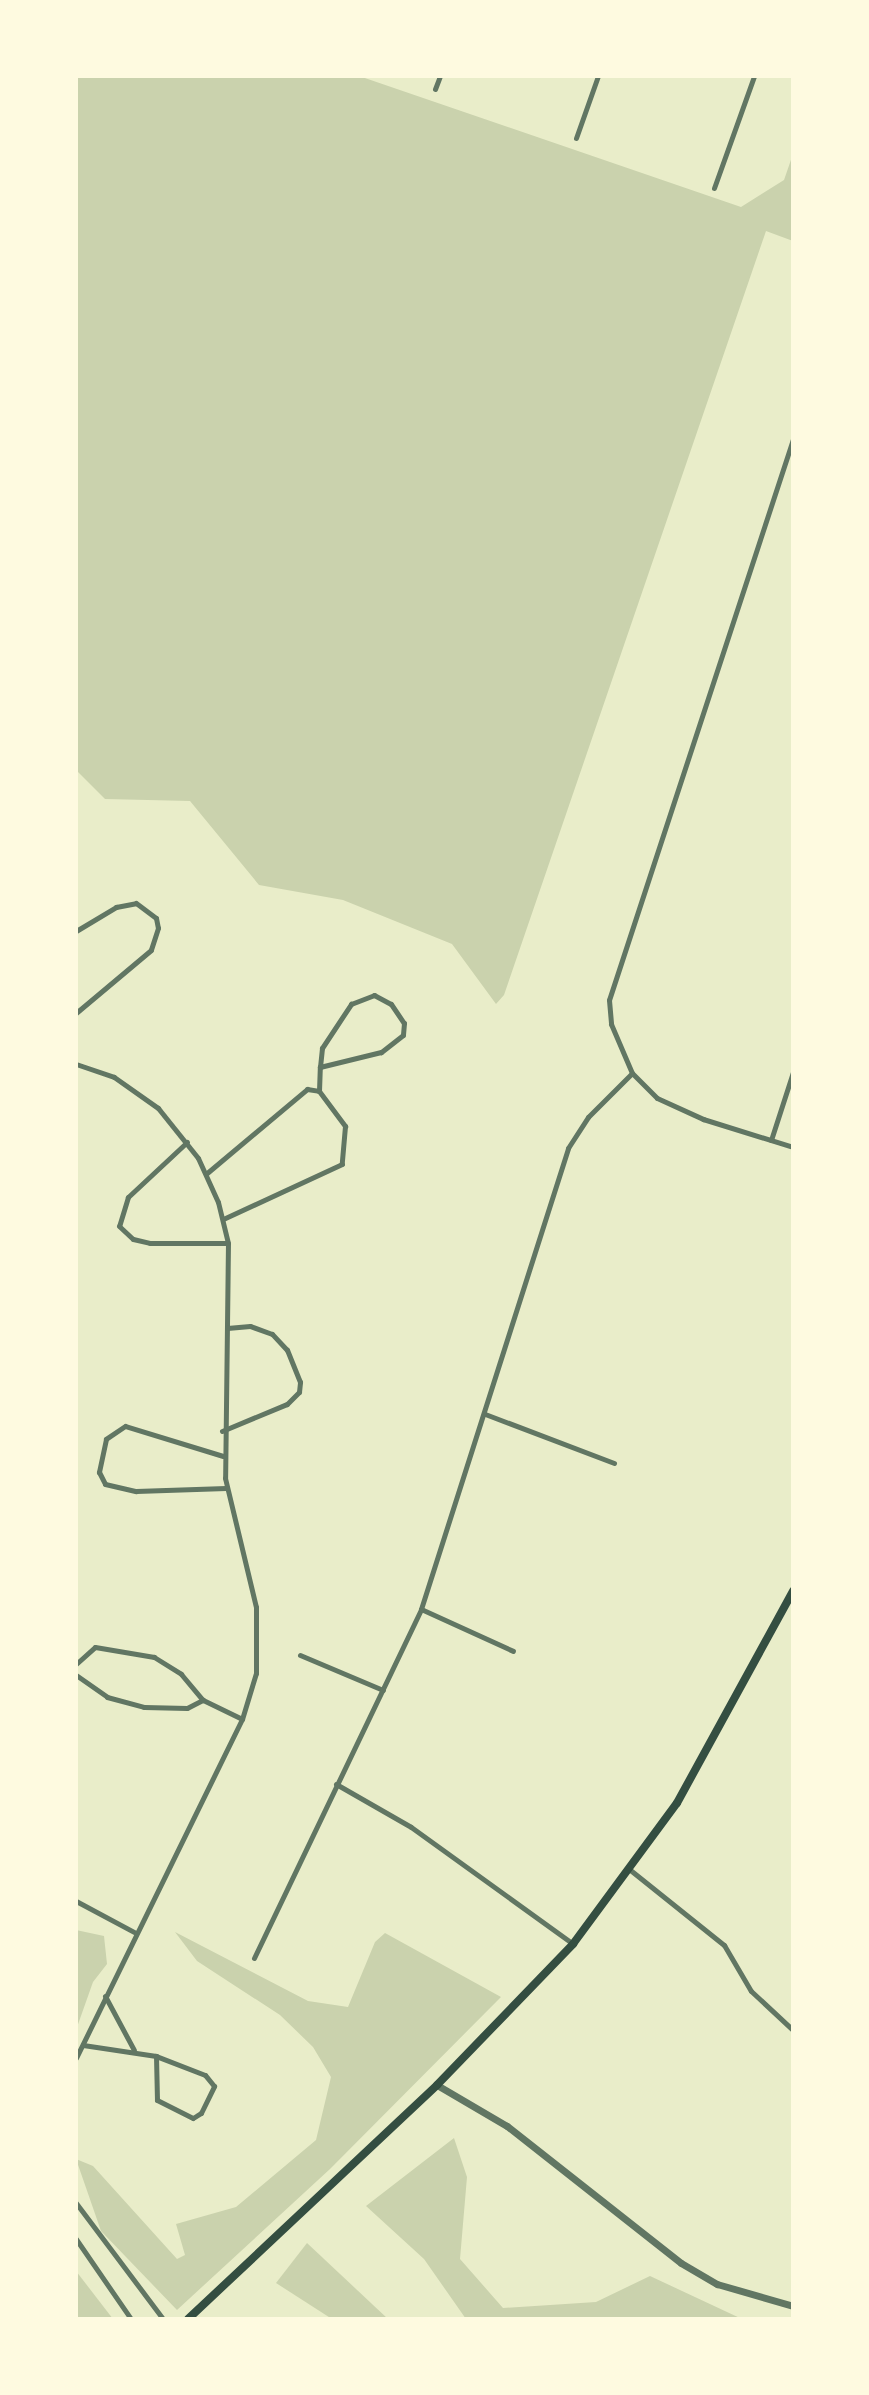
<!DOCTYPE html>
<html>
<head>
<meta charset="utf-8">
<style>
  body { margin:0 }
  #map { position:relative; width:869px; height:2395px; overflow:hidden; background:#e9edc9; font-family:Roboto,sans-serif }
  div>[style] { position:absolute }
  .green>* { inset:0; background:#cad2ad }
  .minor>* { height:5px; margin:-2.5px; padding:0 2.5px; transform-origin:2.5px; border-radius:2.5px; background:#617663 }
  .tertiary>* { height:7px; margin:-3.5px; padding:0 3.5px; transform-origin:3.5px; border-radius:3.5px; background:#617663 }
  .secondary>* { height:8px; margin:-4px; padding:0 4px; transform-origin:4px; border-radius:4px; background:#344e41 }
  span { translate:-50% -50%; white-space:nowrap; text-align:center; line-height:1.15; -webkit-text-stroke:8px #fefae0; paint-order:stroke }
  .frame { position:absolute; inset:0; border:78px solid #fefae0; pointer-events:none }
</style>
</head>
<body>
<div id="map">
  <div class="green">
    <i style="clip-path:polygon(76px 76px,359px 76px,741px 207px,784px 180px,793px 154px,793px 241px,766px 231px,504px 995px,496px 1004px,452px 944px,343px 900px,259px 885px,190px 801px,105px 799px,76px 770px)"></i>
    <i style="clip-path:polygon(76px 1930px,104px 1936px,107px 1964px,93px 1982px,76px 2030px)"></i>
    <i style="clip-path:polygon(175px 1932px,308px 2001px,348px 2007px,375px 1942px,385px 1933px,501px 1997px,330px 2169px,177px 2310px,101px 2231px,76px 2159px,93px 2166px,177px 2259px,185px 2255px,176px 2224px,236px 2207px,316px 2140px,331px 2077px,313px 2047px,280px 2015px,197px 1961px)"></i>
    <i style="clip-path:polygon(454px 2138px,467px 2177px,460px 2259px,503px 2308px,596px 2302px,650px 2276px,742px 2319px,466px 2319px,424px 2259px,366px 2206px)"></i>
    <i style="clip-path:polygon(307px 2243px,388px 2319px,332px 2319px,276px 2283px)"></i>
    <i style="clip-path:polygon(76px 2271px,113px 2319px,76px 2319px)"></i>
  </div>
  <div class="minor">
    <i style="left:435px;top:89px;width:14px;rotate:-69deg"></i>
    <i style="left:576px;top:138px;width:66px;rotate:-70.5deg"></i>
    <i style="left:714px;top:188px;width:119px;rotate:-70.3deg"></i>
    <i style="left:793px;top:439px;width:590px;rotate:108.16deg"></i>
    <i style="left:609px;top:1000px;width:24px;rotate:85deg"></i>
    <i style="left:611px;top:1024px;width:53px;rotate:66.8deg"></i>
    <i style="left:632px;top:1073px;width:35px;rotate:45deg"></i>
    <i style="left:657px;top:1098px;width:51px;rotate:24.5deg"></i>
    <i style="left:703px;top:1119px;width:94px;rotate:17.3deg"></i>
    <i style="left:76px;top:931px;width:47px;rotate:-31deg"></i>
    <i style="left:116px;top:907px;width:20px;rotate:-11deg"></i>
    <i style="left:136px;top:903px;width:25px;rotate:37deg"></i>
    <i style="left:156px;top:918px;width:10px;rotate:79deg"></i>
    <i style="left:158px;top:928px;width:23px;rotate:108deg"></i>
    <i style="left:151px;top:950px;width:98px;rotate:140deg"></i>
    <i style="left:76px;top:1064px;width:40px;rotate:18.9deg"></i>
    <i style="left:114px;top:1077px;width:54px;rotate:35.2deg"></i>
    <i style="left:158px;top:1108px;width:64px;rotate:51.3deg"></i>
    <i style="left:198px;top:1158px;width:48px;rotate:65.6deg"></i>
    <i style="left:218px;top:1202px;width:42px;rotate:76.3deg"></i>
    <i style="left:228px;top:1243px;width:235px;rotate:90.7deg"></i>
    <i style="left:225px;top:1478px;width:133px;rotate:76.5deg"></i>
    <i style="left:256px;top:1607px;width:66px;rotate:90deg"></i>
    <i style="left:256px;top:1673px;width:48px;rotate:106.9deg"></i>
    <i style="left:242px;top:1719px;width:377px;rotate:116.1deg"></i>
    <i style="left:319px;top:1091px;width:24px;rotate:-88deg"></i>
    <i style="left:320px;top:1067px;width:19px;rotate:-84deg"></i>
    <i style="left:322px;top:1048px;width:53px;rotate:-56.6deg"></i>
    <i style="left:351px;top:1004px;width:25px;rotate:-21deg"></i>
    <i style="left:374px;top:995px;width:19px;rotate:28deg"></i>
    <i style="left:391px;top:1004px;width:23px;rotate:56deg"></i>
    <i style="left:404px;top:1023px;width:12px;rotate:95deg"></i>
    <i style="left:403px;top:1035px;width:28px;rotate:142deg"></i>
    <i style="left:381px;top:1052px;width:63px;rotate:166.2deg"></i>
    <i style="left:771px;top:1140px;width:71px;rotate:-72.1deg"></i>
    <i style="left:187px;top:1142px;width:81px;rotate:137deg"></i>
    <i style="left:128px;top:1197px;width:30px;rotate:107deg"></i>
    <i style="left:119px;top:1226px;width:19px;rotate:43deg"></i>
    <i style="left:133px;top:1239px;width:17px;rotate:13deg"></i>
    <i style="left:150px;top:1243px;width:77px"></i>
    <i style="left:207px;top:1173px;width:131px;rotate:-40deg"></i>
    <i style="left:307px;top:1089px;width:12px;rotate:9deg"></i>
    <i style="left:319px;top:1091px;width:44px;rotate:53.4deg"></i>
    <i style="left:345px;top:1126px;width:38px;rotate:95deg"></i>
    <i style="left:342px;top:1164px;width:131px;rotate:155.2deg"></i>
    <i style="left:485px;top:1414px;width:138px;rotate:20.8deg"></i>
    <i style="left:222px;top:1431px;width:70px;rotate:-22.6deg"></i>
    <i style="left:287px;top:1404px;width:17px;rotate:-45deg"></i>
    <i style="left:299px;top:1392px;width:10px;rotate:-84deg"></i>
    <i style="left:300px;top:1382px;width:35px;rotate:-112deg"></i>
    <i style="left:287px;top:1350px;width:22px;rotate:-133deg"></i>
    <i style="left:272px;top:1334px;width:23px;rotate:-160deg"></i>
    <i style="left:250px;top:1326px;width:23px;rotate:175deg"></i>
    <i style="left:223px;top:1456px;width:102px;rotate:-163deg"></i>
    <i style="left:125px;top:1426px;width:23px;rotate:146deg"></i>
    <i style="left:106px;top:1439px;width:34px;rotate:102deg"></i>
    <i style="left:99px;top:1472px;width:13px;rotate:63deg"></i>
    <i style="left:105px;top:1484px;width:32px;rotate:13deg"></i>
    <i style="left:136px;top:1491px;width:90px;rotate:-1.9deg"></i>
    <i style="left:421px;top:1609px;width:101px;rotate:24.5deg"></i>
    <i style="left:300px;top:1655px;width:90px;rotate:22.9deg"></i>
    <i style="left:76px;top:1664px;width:25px;rotate:-42deg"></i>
    <i style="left:95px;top:1647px;width:60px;rotate:9.6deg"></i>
    <i style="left:154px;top:1657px;width:32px;rotate:32deg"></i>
    <i style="left:181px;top:1674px;width:34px;rotate:50deg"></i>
    <i style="left:203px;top:1700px;width:43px;rotate:26deg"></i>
    <i style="left:76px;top:1675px;width:38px;rotate:35deg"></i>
    <i style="left:107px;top:1697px;width:38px;rotate:15deg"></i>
    <i style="left:144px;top:1707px;width:43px;rotate:1.3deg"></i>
    <i style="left:187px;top:1708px;width:18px;rotate:-27deg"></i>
    <i style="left:336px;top:1784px;width:86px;rotate:29.8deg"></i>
    <i style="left:411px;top:1827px;width:200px;rotate:35.8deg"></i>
    <i style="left:629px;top:1869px;width:122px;rotate:38.7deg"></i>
    <i style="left:724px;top:1945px;width:53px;rotate:59.6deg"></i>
    <i style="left:751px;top:1991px;width:57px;rotate:42.9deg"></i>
    <i style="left:76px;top:1901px;width:66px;rotate:28.1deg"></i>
    <i style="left:254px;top:1958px;width:387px;rotate:-64.4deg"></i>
    <i style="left:421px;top:1609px;width:484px;rotate:-72.3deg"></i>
    <i style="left:568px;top:1148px;width:37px;rotate:-57deg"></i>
    <i style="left:588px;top:1117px;width:62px;rotate:-45deg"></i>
    <i style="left:105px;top:1996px;width:61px;rotate:61.8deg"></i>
    <i style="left:83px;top:2045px;width:74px;rotate:8.6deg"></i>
    <i style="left:156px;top:2056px;width:44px;rotate:88.7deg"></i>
    <i style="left:157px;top:2100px;width:40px;rotate:26.6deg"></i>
    <i style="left:193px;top:2118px;width:9px;rotate:-32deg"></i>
    <i style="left:201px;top:2113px;width:30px;rotate:-64deg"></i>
    <i style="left:214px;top:2086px;width:14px;rotate:-129deg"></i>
    <i style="left:205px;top:2075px;width:53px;rotate:-158.8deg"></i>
    <i style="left:76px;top:2203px;width:145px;rotate:53.1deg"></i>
    <i style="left:76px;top:2239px;width:97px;rotate:55.5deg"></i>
  </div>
  <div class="tertiary">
    <i style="left:437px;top:2085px;width:81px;rotate:30.4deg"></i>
    <i style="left:507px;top:2126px;width:221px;rotate:38.2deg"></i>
    <i style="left:681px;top:2263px;width:42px;rotate:30.3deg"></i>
    <i style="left:717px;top:2284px;width:79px;rotate:16.1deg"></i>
  </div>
  <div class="secondary">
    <i style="left:188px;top:2319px;width:342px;rotate:-43.2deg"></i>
    <i style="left:437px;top:2085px;width:196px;rotate:-46deg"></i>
    <i style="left:573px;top:1944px;width:175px;rotate:-53.6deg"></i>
    <i style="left:677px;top:1803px;width:242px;rotate:-61.3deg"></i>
  </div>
  <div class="frame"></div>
</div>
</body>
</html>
